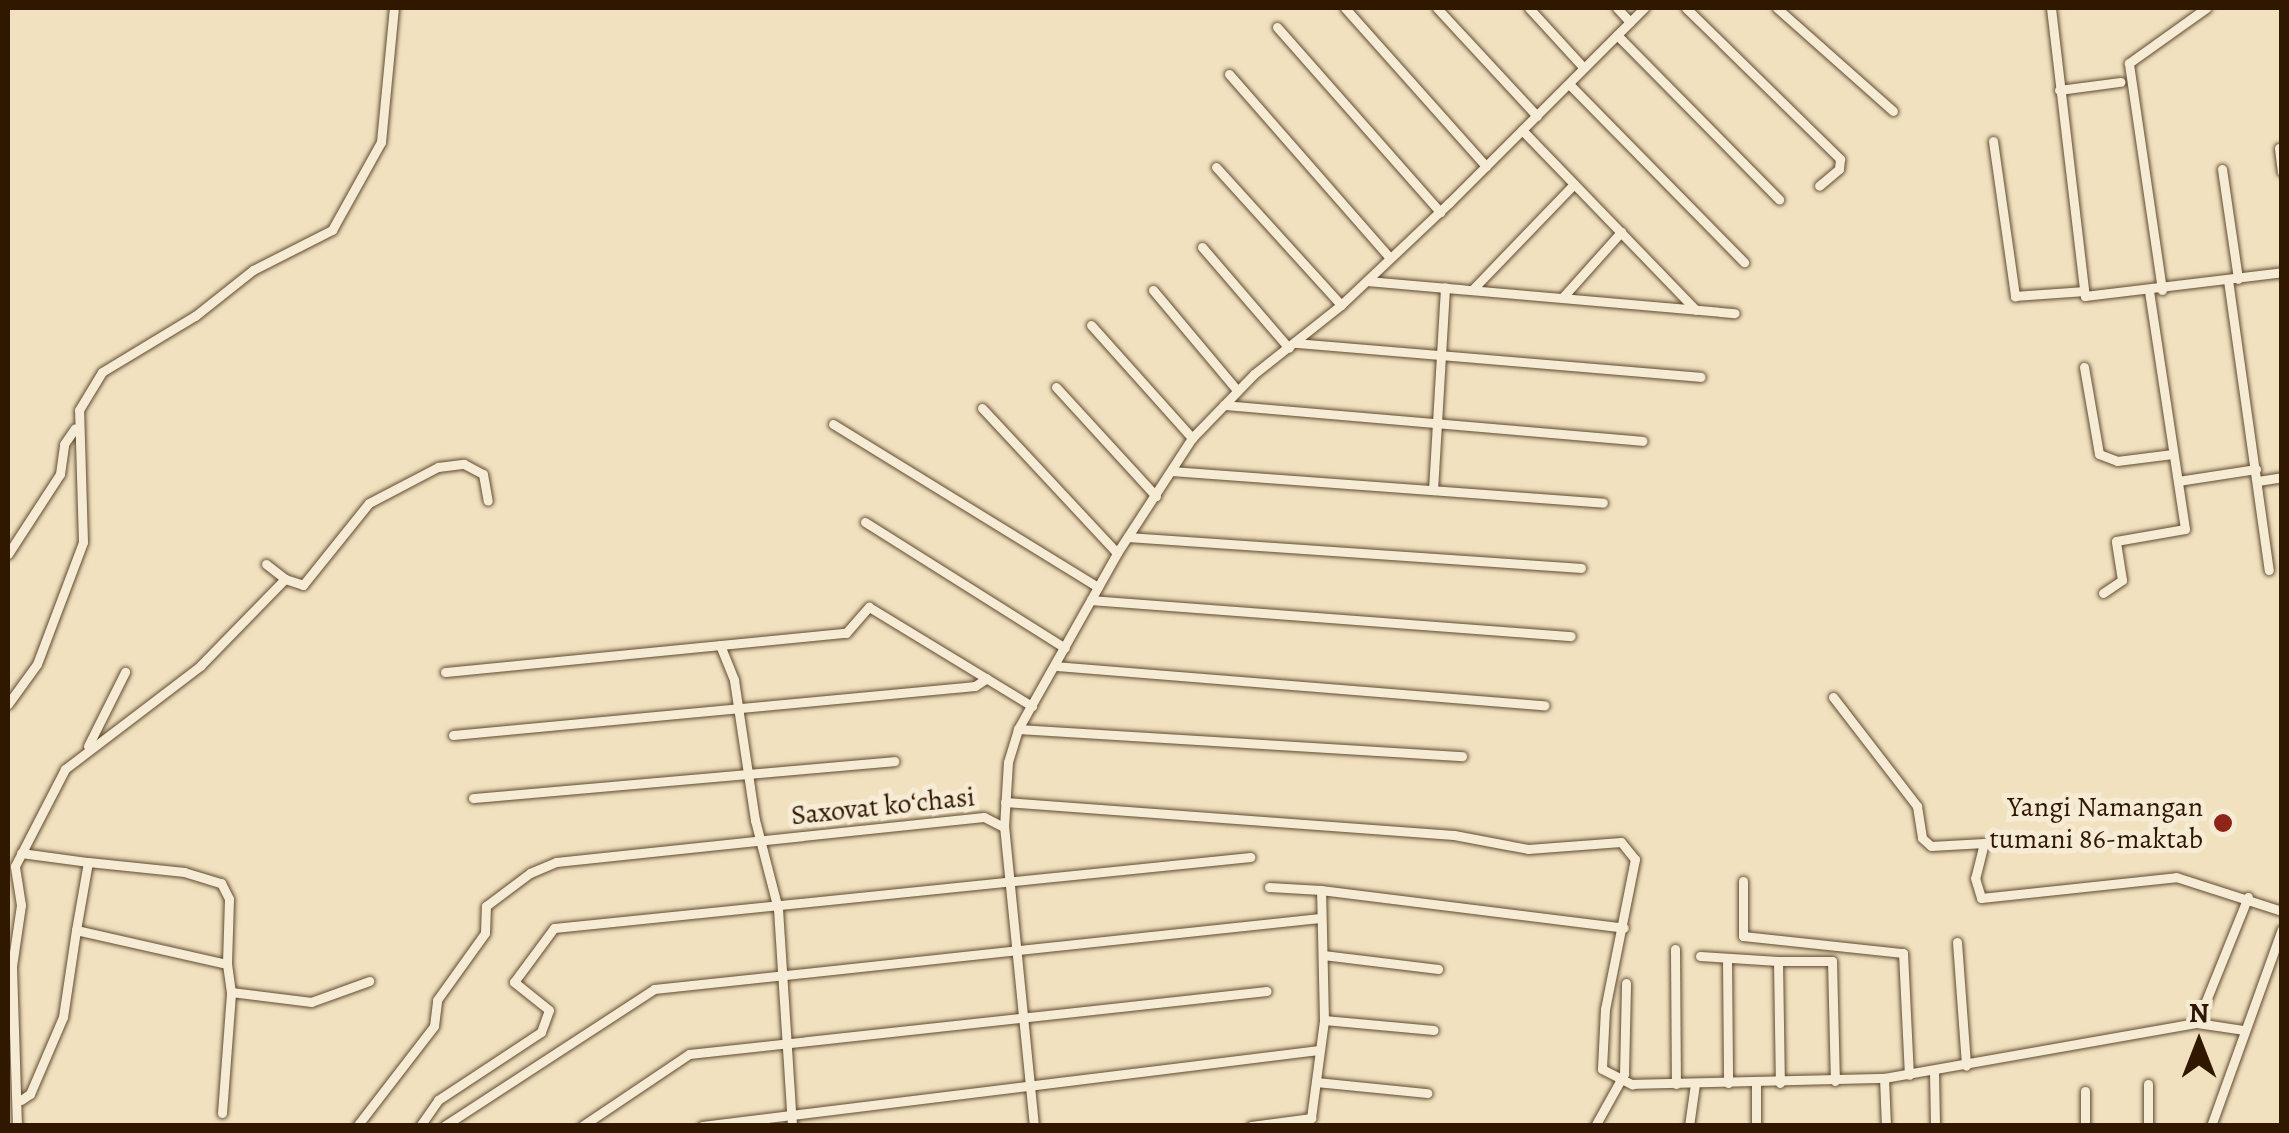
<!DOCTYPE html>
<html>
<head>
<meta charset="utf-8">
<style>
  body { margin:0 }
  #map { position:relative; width:2289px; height:1133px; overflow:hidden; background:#f1e1bf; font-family:Alegreya,serif }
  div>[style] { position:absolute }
  .roads { filter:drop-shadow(0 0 2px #604a30) drop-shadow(0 0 2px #604a30) }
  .minor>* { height:9px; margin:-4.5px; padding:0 4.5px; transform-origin:4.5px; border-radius:4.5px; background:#f6ecd5 }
  .dots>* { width:28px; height:28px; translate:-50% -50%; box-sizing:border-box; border:5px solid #f6ecd5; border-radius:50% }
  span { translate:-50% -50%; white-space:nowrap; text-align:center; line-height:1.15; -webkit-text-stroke:10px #f6ecd5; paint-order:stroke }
  .street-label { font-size:28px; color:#301700 }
  .poi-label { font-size:28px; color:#301700 }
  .right { translate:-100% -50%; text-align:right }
  .frame { position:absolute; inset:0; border:10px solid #301700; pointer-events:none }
  .north { position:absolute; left:2149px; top:993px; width:100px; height:100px; -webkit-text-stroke:8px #f6ecd5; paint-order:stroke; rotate:0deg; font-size:28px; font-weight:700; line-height:40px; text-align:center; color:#301700 }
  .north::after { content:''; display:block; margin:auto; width:35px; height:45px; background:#301700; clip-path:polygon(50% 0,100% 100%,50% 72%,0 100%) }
</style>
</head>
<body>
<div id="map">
  <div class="roads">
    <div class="minor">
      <i style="left:1345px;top:8px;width:212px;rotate:48.3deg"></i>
      <i style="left:1437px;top:8px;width:147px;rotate:47.2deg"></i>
      <i style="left:1529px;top:8px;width:81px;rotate:47.5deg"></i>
      <i style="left:1617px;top:8px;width:19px;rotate:47deg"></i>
      <i style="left:1686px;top:8px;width:216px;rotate:44.4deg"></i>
      <i style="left:1840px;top:159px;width:10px;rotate:96deg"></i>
      <i style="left:1839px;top:169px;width:26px;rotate:140deg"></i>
      <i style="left:1777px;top:8px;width:155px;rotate:41.6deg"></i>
      <i style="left:2051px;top:8px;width:290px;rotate:83.3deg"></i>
      <i style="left:2085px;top:296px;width:198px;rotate:-6.9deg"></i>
      <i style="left:1277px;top:27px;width:247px;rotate:48.6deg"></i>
      <i style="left:1617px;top:35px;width:231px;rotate:45.4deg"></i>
      <i style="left:1229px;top:74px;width:244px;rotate:48.8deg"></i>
      <i style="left:1569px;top:84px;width:250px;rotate:45.5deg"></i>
      <i style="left:2059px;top:90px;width:62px;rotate:-7.5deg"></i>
      <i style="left:1522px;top:130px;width:250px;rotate:46deg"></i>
      <i style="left:1993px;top:141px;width:157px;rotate:81.9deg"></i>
      <i style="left:2015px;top:296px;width:69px;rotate:-4.1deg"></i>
      <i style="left:2279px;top:148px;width:24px;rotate:83deg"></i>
      <i style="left:1216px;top:167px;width:186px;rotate:47.8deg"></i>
      <i style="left:2222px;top:169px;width:111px;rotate:81.7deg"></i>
      <i style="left:1202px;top:247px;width:133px;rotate:49.3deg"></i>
      <i style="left:2228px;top:280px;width:293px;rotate:82deg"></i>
      <i style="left:1367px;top:281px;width:369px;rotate:5deg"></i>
      <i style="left:1153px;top:290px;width:131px;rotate:50deg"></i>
      <i style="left:1472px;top:290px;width:147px;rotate:-46.1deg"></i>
      <i style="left:2162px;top:290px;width:229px;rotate:-98.3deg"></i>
      <i style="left:2129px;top:63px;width:95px;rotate:-35.5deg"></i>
      <i style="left:1562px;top:298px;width:89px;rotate:-48.2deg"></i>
      <i style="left:1091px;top:325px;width:152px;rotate:48.2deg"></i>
      <i style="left:1296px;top:343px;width:406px;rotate:4.8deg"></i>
      <i style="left:2084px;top:367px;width:88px;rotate:80.2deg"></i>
      <i style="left:2099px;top:454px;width:19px;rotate:21deg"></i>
      <i style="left:2117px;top:461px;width:56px;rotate:-7.1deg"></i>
      <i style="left:1056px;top:387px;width:148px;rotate:47.5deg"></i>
      <i style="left:1224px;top:405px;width:420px;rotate:4.9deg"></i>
      <i style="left:982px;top:408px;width:198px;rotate:47deg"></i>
      <i style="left:833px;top:424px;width:311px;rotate:31.6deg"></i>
      <i style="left:1172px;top:471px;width:432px;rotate:4.2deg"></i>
      <i style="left:2178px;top:481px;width:79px;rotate:-8.7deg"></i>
      <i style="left:2258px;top:481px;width:24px;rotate:-9deg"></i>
      <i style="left:1433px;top:490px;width:203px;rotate:-86.6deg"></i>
      <i style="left:865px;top:522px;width:236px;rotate:32.2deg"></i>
      <i style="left:1128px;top:537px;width:454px;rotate:3.9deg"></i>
      <i style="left:8px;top:554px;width:95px;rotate:-57deg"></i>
      <i style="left:60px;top:474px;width:30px;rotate:-82deg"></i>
      <i style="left:64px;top:444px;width:19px;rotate:-55deg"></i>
      <i style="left:266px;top:564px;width:24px;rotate:38deg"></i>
      <i style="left:2103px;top:593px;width:23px;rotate:-34deg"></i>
      <i style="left:2122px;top:580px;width:39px;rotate:-99deg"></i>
      <i style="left:2116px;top:541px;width:70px;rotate:-9.9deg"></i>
      <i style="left:2185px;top:529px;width:240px;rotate:-98.6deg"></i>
      <i style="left:1091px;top:600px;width:481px;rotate:4.3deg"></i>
      <i style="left:720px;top:645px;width:38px;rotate:68deg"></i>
      <i style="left:734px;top:680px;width:142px;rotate:81.5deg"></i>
      <i style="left:755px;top:820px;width:92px;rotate:75.5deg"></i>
      <i style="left:778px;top:909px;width:217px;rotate:86.3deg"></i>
      <i style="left:1055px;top:666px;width:491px;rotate:4.6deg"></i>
      <i style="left:445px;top:672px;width:403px;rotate:-5.6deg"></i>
      <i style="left:846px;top:633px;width:35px;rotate:-49deg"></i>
      <i style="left:869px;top:607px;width:191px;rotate:31.3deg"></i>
      <i style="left:1833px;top:697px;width:138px;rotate:52.4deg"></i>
      <i style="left:1917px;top:806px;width:32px;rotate:81deg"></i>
      <i style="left:1922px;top:838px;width:12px;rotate:42deg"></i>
      <i style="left:1931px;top:846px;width:53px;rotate:-3.2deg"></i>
      <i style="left:1984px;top:843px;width:36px;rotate:104deg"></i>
      <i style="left:1975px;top:878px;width:21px;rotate:73deg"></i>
      <i style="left:1981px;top:898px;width:196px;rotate:-6.1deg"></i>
      <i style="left:2176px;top:877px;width:111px;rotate:17.8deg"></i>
      <i style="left:8px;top:704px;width:49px;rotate:-54.1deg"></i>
      <i style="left:37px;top:664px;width:130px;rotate:-69.3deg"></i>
      <i style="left:83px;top:542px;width:132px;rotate:-91.7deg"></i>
      <i style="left:79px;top:410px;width:44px;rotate:-58.8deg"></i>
      <i style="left:102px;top:372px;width:109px;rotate:-31.1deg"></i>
      <i style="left:195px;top:316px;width:74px;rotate:-38.4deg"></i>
      <i style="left:253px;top:270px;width:89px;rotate:-26.9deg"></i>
      <i style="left:332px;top:230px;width:101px;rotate:-60.9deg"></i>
      <i style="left:381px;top:142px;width:135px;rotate:-84.5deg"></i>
      <i style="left:1018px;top:729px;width:445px;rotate:3.5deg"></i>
      <i style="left:453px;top:735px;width:524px;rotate:-5.36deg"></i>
      <i style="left:975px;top:686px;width:14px;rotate:-34deg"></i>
      <i style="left:88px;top:746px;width:83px;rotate:-63.4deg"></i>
      <i style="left:473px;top:798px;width:423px;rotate:-5deg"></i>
      <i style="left:1005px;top:802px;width:450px;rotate:4.2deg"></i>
      <i style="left:1454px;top:835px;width:75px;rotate:10.7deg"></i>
      <i style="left:1528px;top:849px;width:93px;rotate:-4.3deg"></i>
      <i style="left:1621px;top:842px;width:22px;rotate:51deg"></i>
      <i style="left:1635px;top:859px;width:153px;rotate:101.3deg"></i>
      <i style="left:1605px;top:1009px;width:60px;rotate:92.9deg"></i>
      <i style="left:1602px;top:1069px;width:34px;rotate:27deg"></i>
      <i style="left:1632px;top:1084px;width:252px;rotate:-1.4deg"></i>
      <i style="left:1884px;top:1078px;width:318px;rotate:-10deg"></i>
      <i style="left:2197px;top:1023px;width:48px;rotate:8.5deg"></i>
      <i style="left:21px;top:853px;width:68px;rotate:7.7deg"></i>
      <i style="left:88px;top:862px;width:69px;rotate:100deg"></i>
      <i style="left:76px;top:930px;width:155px;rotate:12.7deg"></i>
      <i style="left:227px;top:964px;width:28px;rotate:82deg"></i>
      <i style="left:231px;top:992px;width:81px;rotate:7.1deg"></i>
      <i style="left:311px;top:1002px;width:62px;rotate:-19.9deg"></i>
      <i style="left:88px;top:862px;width:97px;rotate:5.9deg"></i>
      <i style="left:184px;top:872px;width:39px;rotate:17deg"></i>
      <i style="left:221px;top:883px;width:18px;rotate:63deg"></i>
      <i style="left:229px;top:899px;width:65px;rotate:91.8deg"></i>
      <i style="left:1743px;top:881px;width:55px;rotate:90deg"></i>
      <i style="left:1743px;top:936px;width:161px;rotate:6.1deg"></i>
      <i style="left:1903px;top:953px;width:122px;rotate:87.2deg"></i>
      <i style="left:1269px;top:887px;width:52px;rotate:3.3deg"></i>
      <i style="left:1957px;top:942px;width:124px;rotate:85.8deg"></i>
      <i style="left:1675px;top:949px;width:135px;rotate:89.6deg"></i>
      <i style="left:1323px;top:955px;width:116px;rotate:6.9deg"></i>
      <i style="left:1700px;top:956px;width:78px;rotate:3.7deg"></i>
      <i style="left:1778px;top:961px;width:122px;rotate:89.1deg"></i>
      <i style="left:1727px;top:958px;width:125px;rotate:89.5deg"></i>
      <i style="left:1778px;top:961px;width:54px"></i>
      <i style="left:1832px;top:961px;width:120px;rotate:88.6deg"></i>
      <i style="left:1324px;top:1020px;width:110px;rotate:5.2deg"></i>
      <i style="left:2197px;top:1023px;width:136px;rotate:-68deg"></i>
      <i style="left:1934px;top:1072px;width:54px;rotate:88.9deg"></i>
      <i style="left:1884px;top:1078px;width:48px;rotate:87.6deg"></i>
      <i style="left:1316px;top:1082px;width:112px;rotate:5.7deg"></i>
      <i style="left:1756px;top:1084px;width:42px;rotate:90deg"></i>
      <i style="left:2148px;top:1084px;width:42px;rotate:90deg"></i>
      <i style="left:21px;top:1100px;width:11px;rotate:-34deg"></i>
      <i style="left:30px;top:1094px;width:84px;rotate:-66.8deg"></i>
      <i style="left:63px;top:1017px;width:88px;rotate:-81.5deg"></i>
      <i style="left:222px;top:1113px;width:121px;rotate:-85.7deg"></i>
      <i style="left:17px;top:1126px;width:160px;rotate:-91.8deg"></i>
      <i style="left:12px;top:966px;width:62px;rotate:-81.6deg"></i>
      <i style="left:21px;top:905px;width:39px;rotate:-99deg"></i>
      <i style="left:15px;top:866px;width:109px;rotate:-62.7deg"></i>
      <i style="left:65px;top:769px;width:170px;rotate:-37.3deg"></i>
      <i style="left:200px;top:666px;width:122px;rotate:-45.7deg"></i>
      <i style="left:285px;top:579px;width:19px;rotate:18deg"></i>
      <i style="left:303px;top:585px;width:105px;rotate:-51.2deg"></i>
      <i style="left:369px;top:503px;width:78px;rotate:-27.6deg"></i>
      <i style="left:438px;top:467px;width:26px;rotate:-7deg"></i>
      <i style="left:464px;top:464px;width:21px;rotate:28deg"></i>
      <i style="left:483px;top:474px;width:27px;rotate:80deg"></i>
      <i style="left:357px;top:1126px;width:126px;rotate:-52.4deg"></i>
      <i style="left:434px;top:1026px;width:26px;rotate:-83deg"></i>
      <i style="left:437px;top:1000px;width:82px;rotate:-54.4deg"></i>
      <i style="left:485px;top:933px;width:27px;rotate:-88deg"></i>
      <i style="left:486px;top:906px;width:55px;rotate:-36.9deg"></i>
      <i style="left:530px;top:873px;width:28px;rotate:-23deg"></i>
      <i style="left:556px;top:862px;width:430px;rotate:-6deg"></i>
      <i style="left:984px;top:817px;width:22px;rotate:27deg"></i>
      <i style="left:420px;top:1126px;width:32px;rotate:-55deg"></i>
      <i style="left:438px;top:1100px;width:123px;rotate:-33.4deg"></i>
      <i style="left:541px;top:1032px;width:23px;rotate:-70deg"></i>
      <i style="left:549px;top:1010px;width:45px;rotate:-141.3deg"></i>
      <i style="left:514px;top:982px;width:67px;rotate:-53.5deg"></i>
      <i style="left:554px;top:928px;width:700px;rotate:-5.82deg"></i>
      <i style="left:444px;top:1126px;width:251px;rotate:-33.1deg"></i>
      <i style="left:654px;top:989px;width:670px;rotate:-6.09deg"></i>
      <i style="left:582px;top:1126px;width:129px;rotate:-33.9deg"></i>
      <i style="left:689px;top:1054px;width:581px;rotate:-6.22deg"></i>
      <i style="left:702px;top:1126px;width:622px;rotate:-7.02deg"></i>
      <i style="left:1034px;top:1126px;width:301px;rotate:-95.7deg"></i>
      <i style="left:1004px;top:827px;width:65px;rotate:-86.5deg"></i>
      <i style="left:1008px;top:762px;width:34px;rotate:-73deg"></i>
      <i style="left:1018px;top:729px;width:202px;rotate:-60.6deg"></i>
      <i style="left:1117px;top:553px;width:137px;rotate:-56.9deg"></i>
      <i style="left:1192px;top:438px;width:89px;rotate:-45.9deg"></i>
      <i style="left:1254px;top:374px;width:111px;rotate:-38.4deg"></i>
      <i style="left:1341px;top:305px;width:149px;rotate:-43.4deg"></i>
      <i style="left:1449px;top:203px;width:276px;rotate:-45deg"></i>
      <i style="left:1251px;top:1126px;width:61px;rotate:-7.6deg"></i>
      <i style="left:1311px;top:1118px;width:99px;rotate:-82.4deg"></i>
      <i style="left:1324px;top:1020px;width:130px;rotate:-91.3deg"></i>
      <i style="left:1321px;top:890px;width:305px;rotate:7.1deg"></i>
      <i style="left:1595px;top:1126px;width:60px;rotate:-60.9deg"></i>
      <i style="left:1624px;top:1074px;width:91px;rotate:-88.7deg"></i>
      <i style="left:1689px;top:1126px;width:42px;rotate:-81.9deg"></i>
      <i style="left:2085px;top:1126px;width:35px;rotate:-90deg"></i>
      <i style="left:2211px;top:1126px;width:209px;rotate:-70.2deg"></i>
    </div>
  </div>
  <div class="dots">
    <i style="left:2223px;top:823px;background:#8f2418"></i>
  </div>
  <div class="street-label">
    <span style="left:883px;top:806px;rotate:-6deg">Saxovat koʻchasi</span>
  </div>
  <div class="poi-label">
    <span class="right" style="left:2203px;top:823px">Yangi Namangan<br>tumani 86-maktab</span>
  </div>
  <div class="frame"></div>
  <div class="north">N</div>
</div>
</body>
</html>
